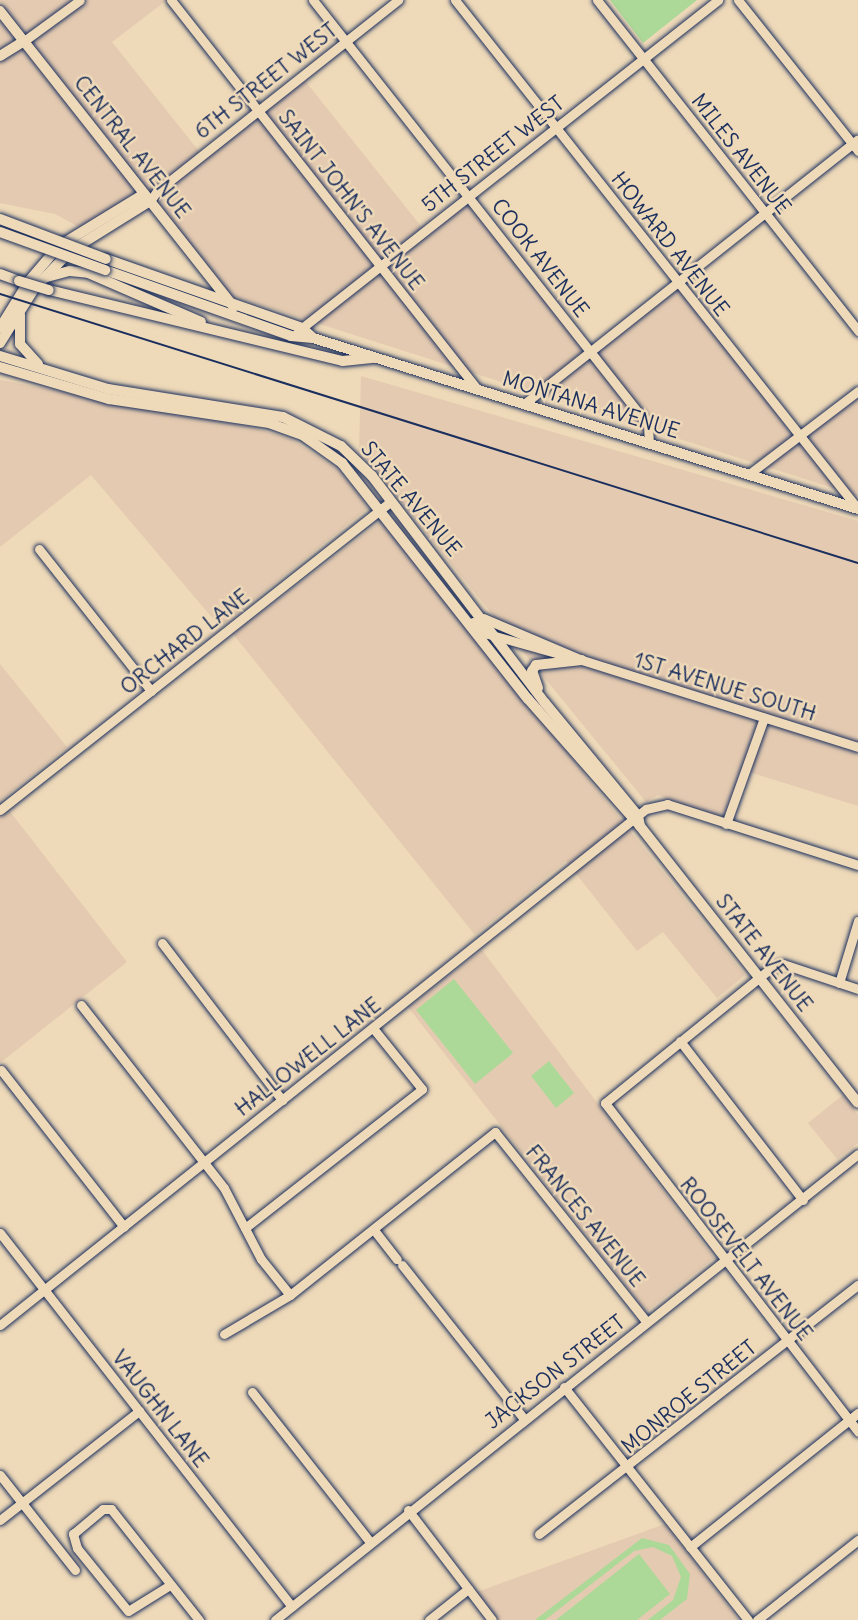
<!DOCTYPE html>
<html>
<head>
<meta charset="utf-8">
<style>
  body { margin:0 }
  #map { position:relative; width:858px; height:1620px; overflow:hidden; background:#eed9b8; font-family:Delius,sans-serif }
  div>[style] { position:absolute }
  .built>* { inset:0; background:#e4cab0 }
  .green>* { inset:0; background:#acd998 }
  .roads { filter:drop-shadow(0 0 2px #1b2f5e) drop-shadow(0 0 2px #1b2f5e) }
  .minor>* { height:9px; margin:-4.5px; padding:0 4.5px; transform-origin:4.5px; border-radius:4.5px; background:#eed9b8 }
  .major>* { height:10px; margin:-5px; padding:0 5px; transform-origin:5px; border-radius:5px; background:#eed9b8 }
  .rail>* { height:2px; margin:-1px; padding:0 1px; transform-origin:1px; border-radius:1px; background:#1b2f5e }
  .bridges { filter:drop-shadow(0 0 2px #1b2f5e) drop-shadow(0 0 2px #1b2f5e) }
  .major-bridge>* { height:10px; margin:-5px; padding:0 5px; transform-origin:5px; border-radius:5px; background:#eed9b8 }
  span { translate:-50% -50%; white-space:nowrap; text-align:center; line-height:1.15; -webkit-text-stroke:5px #eed9b8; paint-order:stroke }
  .street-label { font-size:21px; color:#1b2f5e }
</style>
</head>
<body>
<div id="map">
  <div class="built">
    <i style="clip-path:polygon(0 0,167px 0,112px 42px,202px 155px,157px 191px,79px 227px,55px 214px,0 203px)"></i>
    <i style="clip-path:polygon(302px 77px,424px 230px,468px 195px,590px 351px,678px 282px,801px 436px,858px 391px,858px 496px,213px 290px,150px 201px)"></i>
    <i style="clip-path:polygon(361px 376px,858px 521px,858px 806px,746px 771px,726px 824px,658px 795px,646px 802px,359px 451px)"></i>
    <i style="clip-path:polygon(0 380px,248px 426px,291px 439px,340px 471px,368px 508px,220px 627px,91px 475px,0 547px)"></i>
    <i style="clip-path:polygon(382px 520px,745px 975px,717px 998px,663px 932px,637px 951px,566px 861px,475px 935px,233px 634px)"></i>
    <i style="clip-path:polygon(0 664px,67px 747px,1px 800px,127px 962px,0 1063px)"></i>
    <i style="clip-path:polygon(482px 950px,714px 1258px,646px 1312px,408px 1007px)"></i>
    <i style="clip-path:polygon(843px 1095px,858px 1115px,858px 1143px,837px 1159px,808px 1123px)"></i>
    <i style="clip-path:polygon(665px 1524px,739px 1620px,495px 1620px,474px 1593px)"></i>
  </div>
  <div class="green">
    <i style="clip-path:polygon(610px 0,697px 0,643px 43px)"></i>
    <i style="clip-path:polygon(454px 979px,513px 1053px,475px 1084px,416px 1010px)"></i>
    <i style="clip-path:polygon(549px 1061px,574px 1093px,556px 1108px,531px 1076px)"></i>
    <i style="clip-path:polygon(642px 1538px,669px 1545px,690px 1574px,687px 1599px,660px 1620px,648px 1620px,673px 1600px,681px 1577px,672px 1556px,653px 1547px,634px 1551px,545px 1620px,535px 1620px)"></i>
    <i style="clip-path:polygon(639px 1554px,670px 1594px,637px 1620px,556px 1620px)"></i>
  </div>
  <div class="roads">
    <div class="minor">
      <i style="left:171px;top:0;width:495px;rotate:51.8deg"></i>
      <i style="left:313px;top:0;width:541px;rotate:51.75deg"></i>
      <i style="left:648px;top:425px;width:18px;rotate:87deg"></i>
      <i style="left:455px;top:0;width:649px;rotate:51.63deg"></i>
      <i style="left:597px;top:0;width:422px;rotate:51.7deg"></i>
      <i style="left:738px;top:0;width:193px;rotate:51.5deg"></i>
      <i style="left:24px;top:41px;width:69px;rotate:-36.2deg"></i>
      <i style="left:150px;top:201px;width:12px;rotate:-55deg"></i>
      <i style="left:157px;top:191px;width:308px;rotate:-38.4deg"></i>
      <i style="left:298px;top:331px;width:535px;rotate:-38.24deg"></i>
      <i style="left:524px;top:404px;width:426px;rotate:-38.4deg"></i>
      <i style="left:749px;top:474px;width:137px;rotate:-37.3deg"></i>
      <i style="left:39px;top:549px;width:181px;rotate:51.7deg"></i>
      <i style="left:483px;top:618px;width:108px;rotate:23deg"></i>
      <i style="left:582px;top:660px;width:289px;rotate:17.5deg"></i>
      <i style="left:473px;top:622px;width:19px;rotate:39deg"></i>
      <i style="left:488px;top:634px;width:85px;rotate:15.7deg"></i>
      <i style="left:0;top:810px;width:498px;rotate:-38.3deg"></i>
      <i style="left:726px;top:824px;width:113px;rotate:-70.3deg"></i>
      <i style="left:162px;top:943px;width:198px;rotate:52.6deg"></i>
      <i style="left:839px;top:983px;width:65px;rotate:-73deg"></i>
      <i style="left:858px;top:989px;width:79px;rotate:-161.6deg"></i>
      <i style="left:783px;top:964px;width:13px;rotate:162deg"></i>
      <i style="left:771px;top:968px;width:214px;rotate:140.9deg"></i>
      <i style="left:605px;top:1103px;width:415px;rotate:52.4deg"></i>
      <i style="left:81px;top:1005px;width:232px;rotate:52deg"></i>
      <i style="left:224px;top:1188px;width:80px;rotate:62.5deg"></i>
      <i style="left:261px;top:1259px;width:46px;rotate:51.1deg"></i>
      <i style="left:680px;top:1041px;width:201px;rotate:52.3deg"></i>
      <i style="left:1px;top:1070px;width:199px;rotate:51.9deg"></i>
      <i style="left:245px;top:1228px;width:225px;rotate:-38.1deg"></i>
      <i style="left:422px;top:1089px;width:78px;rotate:-128.8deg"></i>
      <i style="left:374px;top:1230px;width:37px;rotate:52deg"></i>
      <i style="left:0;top:1233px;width:474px;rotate:52deg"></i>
      <i style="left:402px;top:1265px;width:196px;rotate:51.6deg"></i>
      <i style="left:0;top:1325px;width:827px;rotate:-38.62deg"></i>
      <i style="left:646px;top:809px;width:22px;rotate:-13deg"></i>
      <i style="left:667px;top:804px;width:201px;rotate:17.7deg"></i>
      <i style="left:224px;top:1334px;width:77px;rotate:-30.6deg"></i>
      <i style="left:290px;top:1295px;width:262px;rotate:-38.5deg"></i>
      <i style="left:495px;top:1132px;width:242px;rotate:51.4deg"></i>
      <i style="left:564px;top:1387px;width:297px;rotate:51.7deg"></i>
      <i style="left:252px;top:1392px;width:191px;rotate:51.8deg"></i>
      <i style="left:0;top:1475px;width:121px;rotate:51.7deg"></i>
      <i style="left:408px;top:1510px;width:138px;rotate:52.6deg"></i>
      <i style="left:0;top:1520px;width:177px;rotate:-38.1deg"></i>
      <i style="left:539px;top:1534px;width:405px;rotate:-38deg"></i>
      <i style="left:690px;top:1547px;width:215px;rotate:-38.6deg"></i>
      <i style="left:170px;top:1585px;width:49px;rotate:148.2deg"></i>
      <i style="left:128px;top:1611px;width:81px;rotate:-129deg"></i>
      <i style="left:77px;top:1548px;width:15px;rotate:-106deg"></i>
      <i style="left:73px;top:1534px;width:39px;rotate:-40deg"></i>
      <i style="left:103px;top:1509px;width:8px"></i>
      <i style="left:111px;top:1509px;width:142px;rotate:51.6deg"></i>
      <i style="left:275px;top:1620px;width:746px;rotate:-38.64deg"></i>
      <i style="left:429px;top:1620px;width:50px;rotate:-38.5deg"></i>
      <i style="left:757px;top:1620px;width:129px;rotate:-38.4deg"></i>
    </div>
    <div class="major">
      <i style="left:0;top:11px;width:377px;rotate:51.7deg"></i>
      <i style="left:0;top:56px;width:28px;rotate:-32deg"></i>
      <i style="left:106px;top:259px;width:208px;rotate:19.4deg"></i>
      <i style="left:302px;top:328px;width:15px;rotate:42deg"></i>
      <i style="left:105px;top:270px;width:197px;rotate:19.5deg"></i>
      <i style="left:291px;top:336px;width:22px;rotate:5deg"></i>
      <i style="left:313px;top:338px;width:571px;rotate:17.42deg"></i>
      <i style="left:0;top:274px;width:20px;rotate:20deg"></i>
      <i style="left:47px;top:277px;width:24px;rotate:-15deg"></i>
      <i style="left:70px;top:271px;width:18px;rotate:6deg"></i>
      <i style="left:88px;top:273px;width:123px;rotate:23.4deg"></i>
      <i style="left:49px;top:290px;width:302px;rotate:13.6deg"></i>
      <i style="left:343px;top:361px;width:31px;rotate:-6deg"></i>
      <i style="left:20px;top:315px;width:29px;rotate:90deg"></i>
      <i style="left:20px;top:344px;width:27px;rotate:48deg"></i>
      <i style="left:0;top:328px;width:55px;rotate:-58.3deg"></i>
      <i style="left:29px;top:281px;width:46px;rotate:-49.4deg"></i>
      <i style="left:59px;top:246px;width:100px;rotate:-31.5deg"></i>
      <i style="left:0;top:343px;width:64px;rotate:-57.8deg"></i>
      <i style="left:34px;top:289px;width:52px;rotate:-46.5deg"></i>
      <i style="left:70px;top:251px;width:94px;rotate:-32deg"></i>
      <i style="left:0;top:356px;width:113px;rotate:17deg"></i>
      <i style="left:108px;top:389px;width:177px;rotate:9.1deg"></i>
      <i style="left:283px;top:417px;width:65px;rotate:26.6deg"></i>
      <i style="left:341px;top:446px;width:43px;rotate:44.1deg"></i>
      <i style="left:372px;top:476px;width:285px;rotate:52.7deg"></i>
      <i style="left:545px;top:703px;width:146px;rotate:50.5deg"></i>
      <i style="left:638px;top:816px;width:10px;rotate:79deg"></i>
      <i style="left:0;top:367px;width:114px;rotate:16.4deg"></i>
      <i style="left:109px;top:399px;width:162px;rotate:8.5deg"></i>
      <i style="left:269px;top:423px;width:37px;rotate:20deg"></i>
      <i style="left:304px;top:436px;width:47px;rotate:35.4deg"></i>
      <i style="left:342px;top:463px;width:300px;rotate:51.8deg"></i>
      <i style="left:528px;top:699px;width:169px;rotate:48.6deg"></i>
      <i style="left:640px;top:826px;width:352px;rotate:51.8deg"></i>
      <i style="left:538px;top:688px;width:18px;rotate:-109deg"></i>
      <i style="left:532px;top:671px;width:7px;rotate:-56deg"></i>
      <i style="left:536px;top:665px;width:46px;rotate:-6.2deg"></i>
    </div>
  </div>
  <div class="rail">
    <i style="left:0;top:294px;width:899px;rotate:17.41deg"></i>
  </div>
  <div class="bridges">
    <div class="major-bridge">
      <i style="left:0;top:219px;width:113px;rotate:20.7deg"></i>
      <i style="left:0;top:232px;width:112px;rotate:19.9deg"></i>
      <i style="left:19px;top:281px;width:31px;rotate:17deg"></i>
    </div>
  </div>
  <div class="street-label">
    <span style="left:266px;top:81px;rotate:-38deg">6TH STREET WEST</span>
    <span style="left:132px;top:147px;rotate:52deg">CENTRAL AVENUE</span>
    <span style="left:493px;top:154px;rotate:-38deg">5TH STREET WEST</span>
    <span style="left:741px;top:154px;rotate:52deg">MILES AVENUE</span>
    <span style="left:351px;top:200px;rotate:52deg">SAINT JOHN'S AVENUE</span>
    <span style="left:670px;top:244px;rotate:52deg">HOWARD AVENUE</span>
    <span style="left:540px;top:258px;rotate:52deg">COOK AVENUE</span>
    <span style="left:591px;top:405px;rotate:17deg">MONTANA AVENUE</span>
    <span style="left:411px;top:499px;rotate:50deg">STATE AVENUE</span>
    <span style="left:185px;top:642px;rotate:-38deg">ORCHARD LANE</span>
    <span style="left:725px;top:687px;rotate:17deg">1ST AVENUE SOUTH</span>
    <span style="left:764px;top:953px;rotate:52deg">STATE AVENUE</span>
    <span style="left:308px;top:1057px;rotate:-38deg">HALLOWELL LANE</span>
    <span style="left:585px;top:1216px;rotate:51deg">FRANCES AVENUE</span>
    <span style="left:746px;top:1259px;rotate:52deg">ROOSEVELT AVENUE</span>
    <span style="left:555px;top:1372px;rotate:-38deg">JACKSON STREET</span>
    <span style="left:689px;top:1397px;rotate:-39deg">MONROE STREET</span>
    <span style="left:160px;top:1409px;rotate:52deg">VAUGHN LANE</span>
  </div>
</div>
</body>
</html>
